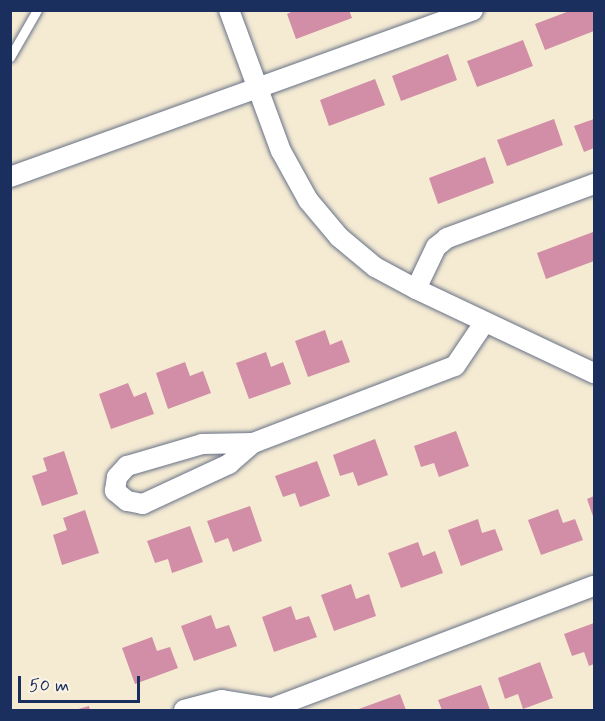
<!DOCTYPE html>
<html>
<head>
<meta charset="utf-8">
<style>
  body { margin:0 }
  #map { position:relative; width:605px; height:721px; overflow:hidden; background:#f5ebd3; font-family:Mynerve,sans-serif }
  div>[style] { position:absolute }
  .building>* { inset:0; background:#d18ea6 }
  .roads { filter:drop-shadow(0 0 2px #677187) drop-shadow(0 0 2px #677187) }
  .lane>* { height:9px; margin:-4.5px; padding:0 4.5px; transform-origin:4.5px; border-radius:4.5px; background:#fff }
  .street>* { height:20px; margin:-10px; padding:0 10px; transform-origin:10px; border-radius:10px; background:#fff }
  span { translate:-50% -50%; white-space:nowrap; text-align:center; line-height:1.15; -webkit-text-stroke:5px #fcf5e5; paint-order:stroke }
  .frame { position:absolute; inset:0; border:12px solid #1b2f5e; pointer-events:none }
  .scale { position:absolute; left:18px; top:676px; width:122px; height:27px; box-sizing:border-box; border:3px solid #1b2f5e; border-top:0; padding-left:8px; font-size:18px; line-height:21px; white-space:nowrap; color:#1b2f5e; -webkit-text-stroke:4px #fcf5e5; paint-order:stroke }
</style>
</head>
<body>
<div id="map">
  <div class="building">
    <i style="clip-path:polygon(295px 10px,349px 10px,352px 18px,296px 39px,287px 14px)"></i>
    <i style="clip-path:polygon(572px 10px,594px 10px,594px 31px,545px 50px,535px 24px)"></i>
    <i style="clip-path:polygon(523px 40px,533px 66px,477px 87px,467px 61px)"></i>
    <i style="clip-path:polygon(448px 54px,457px 80px,401px 101px,392px 76px)"></i>
    <i style="clip-path:polygon(375px 79px,385px 105px,329px 126px,320px 100px)"></i>
    <i style="clip-path:polygon(554px 119px,563px 145px,507px 166px,497px 140px)"></i>
    <i style="clip-path:polygon(594px 119px,594px 148px,584px 152px,574px 126px)"></i>
    <i style="clip-path:polygon(485px 157px,494px 183px,438px 204px,429px 178px)"></i>
    <i style="clip-path:polygon(593px 232px,594px 261px,546px 279px,537px 253px)"></i>
    <i style="clip-path:polygon(325px 330px,330px 345px,342px 340px,350px 362px,308px 377px,295px 341px)"></i>
    <i style="clip-path:polygon(266px 352px,271px 367px,283px 362px,291px 384px,249px 399px,236px 363px)"></i>
    <i style="clip-path:polygon(185px 362px,190px 376px,203px 371px,211px 393px,168px 409px,156px 373px)"></i>
    <i style="clip-path:polygon(128px 383px,134px 397px,146px 392px,154px 414px,111px 429px,99px 394px)"></i>
    <i style="clip-path:polygon(456px 431px,469px 466px,439px 477px,434px 463px,421px 467px,414px 446px)"></i>
    <i style="clip-path:polygon(375px 439px,388px 475px,358px 486px,353px 472px,340px 476px,333px 455px)"></i>
    <i style="clip-path:polygon(64px 451px,78px 494px,42px 506px,32px 476px,47px 471px,43px 458px)"></i>
    <i style="clip-path:polygon(317px 461px,330px 496px,300px 507px,295px 493px,283px 497px,275px 476px)"></i>
    <i style="clip-path:polygon(594px 496px,594px 519px,587px 499px)"></i>
    <i style="clip-path:polygon(250px 506px,262px 541px,233px 552px,228px 538px,215px 543px,207px 521px)"></i>
    <i style="clip-path:polygon(558px 509px,563px 523px,575px 519px,583px 540px,541px 555px,528px 520px)"></i>
    <i style="clip-path:polygon(85px 510px,99px 553px,62px 565px,53px 535px,67px 530px,63px 518px)"></i>
    <i style="clip-path:polygon(478px 519px,482px 533px,495px 529px,503px 550px,461px 566px,448px 530px)"></i>
    <i style="clip-path:polygon(190px 526px,203px 562px,172px 573px,168px 559px,155px 563px,147px 541px)"></i>
    <i style="clip-path:polygon(418px 542px,423px 556px,435px 551px,443px 573px,401px 588px,388px 553px)"></i>
    <i style="clip-path:polygon(351px 584px,356px 599px,369px 594px,376px 616px,334px 631px,321px 595px)"></i>
    <i style="clip-path:polygon(291px 606px,296px 620px,309px 616px,317px 637px,274px 652px,262px 617px)"></i>
    <i style="clip-path:polygon(211px 615px,216px 629px,229px 625px,237px 646px,194px 661px,181px 626px)"></i>
    <i style="clip-path:polygon(594px 623px,594px 664px,589px 666px,584px 652px,572px 656px,564px 634px)"></i>
    <i style="clip-path:polygon(152px 637px,157px 651px,170px 647px,178px 668px,135px 684px,122px 648px)"></i>
    <i style="clip-path:polygon(540px 662px,553px 698px,523px 709px,518px 694px,505px 699px,498px 678px)"></i>
    <i style="clip-path:polygon(481px 685px,490px 710px,442px 710px,438px 700px)"></i>
    <i style="clip-path:polygon(400px 694px,406px 710px,356px 710px)"></i>
    <i style="clip-path:polygon(89px 706px,90px 710px,75px 710px)"></i>
  </div>
  <div class="roads">
    <div class="lane">
      <i style="left:10px;top:57px;width:54px;rotate:-60.1deg"></i>
    </div>
    <div class="street">
      <i style="left:229px;top:10px;width:150px;rotate:69.8deg"></i>
      <i style="left:281px;top:151px;width:56px;rotate:61.1deg"></i>
      <i style="left:308px;top:200px;width:48px;rotate:50deg"></i>
      <i style="left:339px;top:237px;width:47px;rotate:39.8deg"></i>
      <i style="left:375px;top:267px;width:47px;rotate:28.2deg"></i>
      <i style="left:416px;top:289px;width:197px;rotate:25.3deg"></i>
      <i style="left:10px;top:177px;width:492px;rotate:-19.8deg"></i>
      <i style="left:416px;top:289px;width:47px;rotate:-64.5deg"></i>
      <i style="left:436px;top:247px;width:14px;rotate:-39deg"></i>
      <i style="left:447px;top:238px;width:157px;rotate:-20.2deg"></i>
      <i style="left:253px;top:443px;width:32px;rotate:139deg"></i>
      <i style="left:229px;top:464px;width:95px;rotate:155.1deg"></i>
      <i style="left:143px;top:504px;width:16px;rotate:-169deg"></i>
      <i style="left:127px;top:501px;width:16px;rotate:-140deg"></i>
      <i style="left:115px;top:491px;width:14px;rotate:-82deg"></i>
      <i style="left:117px;top:477px;width:15px;rotate:-48deg"></i>
      <i style="left:127px;top:466px;width:78px;rotate:-16.3deg"></i>
      <i style="left:202px;top:444px;width:51px;rotate:-1.1deg"></i>
      <i style="left:253px;top:443px;width:216px;rotate:-20.9deg"></i>
      <i style="left:455px;top:366px;width:52px;rotate:-56deg"></i>
      <i style="left:184px;top:710px;width:39px;rotate:-15deg"></i>
      <i style="left:222px;top:700px;width:50px;rotate:9.3deg"></i>
      <i style="left:267px;top:710px;width:350px;rotate:-20.8deg"></i>
    </div>
  </div>
  <div class="frame"></div>
  <div class="scale">50 m</div>
</div>
</body>
</html>
